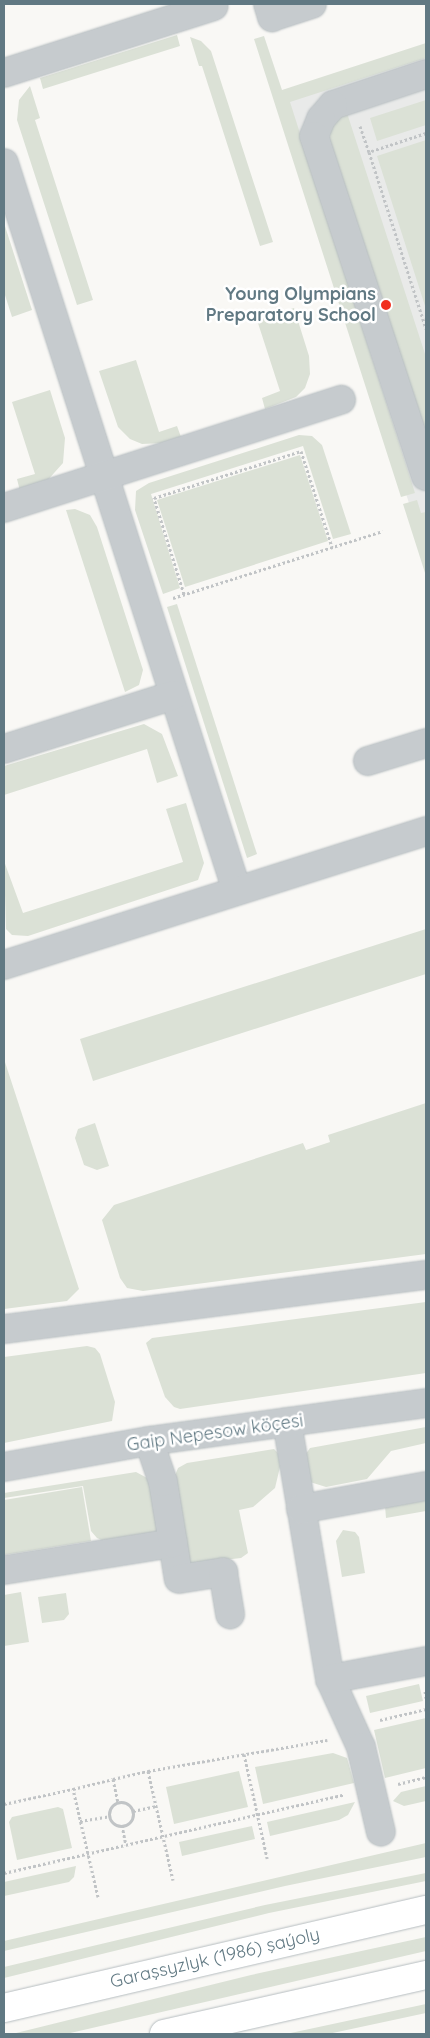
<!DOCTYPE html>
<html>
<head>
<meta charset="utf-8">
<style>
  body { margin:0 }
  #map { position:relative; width:430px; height:2038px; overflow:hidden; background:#f9f8f5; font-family:Quicksand,sans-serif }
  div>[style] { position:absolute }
  .built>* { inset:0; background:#e9eae9 }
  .green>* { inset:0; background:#dbe1d6 }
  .path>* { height:3px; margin-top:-1.5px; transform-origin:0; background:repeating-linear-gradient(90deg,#c1c4c6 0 2.5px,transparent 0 5px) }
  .path>.ring { margin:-1.5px; padding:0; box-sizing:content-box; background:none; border:3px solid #c1c4c6; border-radius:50% }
  .roads { filter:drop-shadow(0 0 1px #b6bdc0) drop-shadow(0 0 1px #b6bdc0) }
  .minor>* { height:28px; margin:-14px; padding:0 14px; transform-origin:14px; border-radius:14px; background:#c6cbce }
  .major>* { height:28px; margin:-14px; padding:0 14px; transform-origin:14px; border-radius:14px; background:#fff }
  .dots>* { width:14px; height:14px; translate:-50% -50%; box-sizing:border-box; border:2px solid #fff; border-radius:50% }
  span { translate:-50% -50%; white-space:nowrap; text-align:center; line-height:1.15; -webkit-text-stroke:5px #fff; paint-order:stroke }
  .poi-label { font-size:18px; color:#617983; font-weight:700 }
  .right { translate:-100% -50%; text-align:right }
  .street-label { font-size:18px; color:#617983 }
  .frame { position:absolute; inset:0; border:5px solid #617983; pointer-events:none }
</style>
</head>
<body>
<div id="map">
  <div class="built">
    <i style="clip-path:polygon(426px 49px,426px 515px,414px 519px,280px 95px)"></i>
  </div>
  <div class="green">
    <i style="clip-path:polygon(177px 35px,180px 46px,43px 89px,40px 78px)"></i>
    <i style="clip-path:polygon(264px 36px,282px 90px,426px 43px,426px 58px,290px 102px,415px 493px,401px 497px,254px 39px)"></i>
    <i style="clip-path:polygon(190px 37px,201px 41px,211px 51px,273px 242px,260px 246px,202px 66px,199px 66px)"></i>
    <i style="clip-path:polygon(30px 86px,40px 118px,35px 120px,93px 300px,77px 305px,17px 120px,19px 100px)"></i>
    <i style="clip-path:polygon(426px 100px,426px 125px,377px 141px,370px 118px)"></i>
    <i style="clip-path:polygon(347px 113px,426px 357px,426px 441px,329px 142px,331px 129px,338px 118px)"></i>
    <i style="clip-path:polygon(426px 140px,426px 309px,377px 156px)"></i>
    <i style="clip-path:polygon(4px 223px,32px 310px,12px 317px,4px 292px)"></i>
    <i style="clip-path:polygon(294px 308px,309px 356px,310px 374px,305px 388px,296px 397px,265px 409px,262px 398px,280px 391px,257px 320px)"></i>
    <i style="clip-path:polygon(136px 360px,159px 432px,177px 426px,181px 437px,163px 443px,142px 444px,130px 439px,118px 427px,99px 371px)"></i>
    <i style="clip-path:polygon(50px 390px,65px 438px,63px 463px,46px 482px,20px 491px,17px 479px,35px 474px,12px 402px)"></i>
    <i style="clip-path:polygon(299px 435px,312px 436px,322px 445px,351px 534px,333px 539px,303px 446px,151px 494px,180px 588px,163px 594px,135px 510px,136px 491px,149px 483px)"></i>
    <i style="clip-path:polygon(300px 455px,328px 541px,185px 587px,157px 500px)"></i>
    <i style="clip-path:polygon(417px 500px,421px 513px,426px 512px,426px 576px,403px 504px)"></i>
    <i style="clip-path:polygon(75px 509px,90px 515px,97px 527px,143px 670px,139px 685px,125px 692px,66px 510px)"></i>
    <i style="clip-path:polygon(177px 604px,257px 854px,247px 858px,167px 607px)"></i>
    <i style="clip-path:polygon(144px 724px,162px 734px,178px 776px,157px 783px,147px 749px,4px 795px,4px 766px)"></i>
    <i style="clip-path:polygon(186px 803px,204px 863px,198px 880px,28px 936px,12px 935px,6px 929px,4px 861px,23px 913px,183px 862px,166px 809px)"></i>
    <i style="clip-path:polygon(426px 929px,426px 974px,93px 1081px,80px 1039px)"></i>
    <i style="clip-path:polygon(4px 1059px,79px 1289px,67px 1301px,4px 1309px)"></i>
    <i style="clip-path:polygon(426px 1103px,426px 1254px,143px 1291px,127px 1288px,120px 1278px,102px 1220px,114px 1205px,303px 1143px,306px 1150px,330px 1142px,328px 1135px)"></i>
    <i style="clip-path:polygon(95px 1123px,109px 1166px,97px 1170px,84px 1165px,75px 1138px,78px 1129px)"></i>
    <i style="clip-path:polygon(426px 1302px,426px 1373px,180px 1409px,174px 1407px,165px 1397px,146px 1343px,152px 1338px)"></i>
    <i style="clip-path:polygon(87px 1346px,95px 1348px,100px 1354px,115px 1402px,112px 1421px,4px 1443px,4px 1357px)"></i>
    <i style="clip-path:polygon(426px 1427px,426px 1443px,391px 1451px,367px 1479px,326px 1487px,310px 1482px,305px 1455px,310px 1448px)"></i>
    <i style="clip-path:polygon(274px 1449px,279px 1454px,280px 1467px,275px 1488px,253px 1507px,239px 1510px,248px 1553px,241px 1558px,189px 1564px,174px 1478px,178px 1468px,187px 1463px)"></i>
    <i style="clip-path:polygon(136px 1472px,149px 1479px,158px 1533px,106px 1542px,97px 1538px,91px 1531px,83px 1486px,4px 1498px,4px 1493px)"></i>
    <i style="clip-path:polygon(82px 1487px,91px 1541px,4px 1555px,4px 1500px)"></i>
    <i style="clip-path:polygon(426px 1500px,426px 1511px,386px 1518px,385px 1506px)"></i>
    <i style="clip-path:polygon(343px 1530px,355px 1532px,359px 1537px,365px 1573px,342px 1577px,336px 1541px)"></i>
    <i style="clip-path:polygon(21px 1592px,29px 1642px,4px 1646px,4px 1595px)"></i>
    <i style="clip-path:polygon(66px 1593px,69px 1614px,64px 1620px,42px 1623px,38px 1597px)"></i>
    <i style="clip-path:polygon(419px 1684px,423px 1701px,370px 1713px,366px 1696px)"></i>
    <i style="clip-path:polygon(426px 1718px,426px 1768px,385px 1778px,374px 1730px)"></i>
    <i style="clip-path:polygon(333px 1753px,347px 1758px,354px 1783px,263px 1804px,255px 1767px)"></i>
    <i style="clip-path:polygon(239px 1771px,248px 1807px,174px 1824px,166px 1787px)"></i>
    <i style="clip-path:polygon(426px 1786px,426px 1801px,404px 1806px,393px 1801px,401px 1792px)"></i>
    <i style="clip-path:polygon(355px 1802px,348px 1815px,339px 1820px,270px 1836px,267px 1822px)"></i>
    <i style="clip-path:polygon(58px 1807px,63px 1809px,72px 1848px,17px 1860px,9px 1822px,12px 1817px)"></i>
    <i style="clip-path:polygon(252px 1826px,255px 1839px,182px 1856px,179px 1842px)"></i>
    <i style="clip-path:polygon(426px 1843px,426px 1857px,285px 1886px,4px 1951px,4px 1941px)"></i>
    <i style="clip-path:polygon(76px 1866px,74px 1877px,69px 1882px,4px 1896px,4px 1882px)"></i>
    <i style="clip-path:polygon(426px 1873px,426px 1881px,269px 1913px,4px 1978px,4px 1967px,265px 1905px)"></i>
    <i style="clip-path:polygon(426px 1937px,426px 1951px,66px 2034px,12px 2034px,251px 1975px)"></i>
    <i style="clip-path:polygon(426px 2004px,426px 2013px,328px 2034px,286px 2034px)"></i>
  </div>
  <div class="path">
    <i style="left:360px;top:126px;width:28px;rotate:71deg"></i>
    <i style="left:426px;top:133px;width:60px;rotate:161.6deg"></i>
    <i style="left:369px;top:152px;width:186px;rotate:72.1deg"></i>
    <i style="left:184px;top:594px;width:101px;rotate:-107.4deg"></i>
    <i style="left:154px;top:498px;width:154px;rotate:-17.7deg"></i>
    <i style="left:301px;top:451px;width:101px;rotate:72.1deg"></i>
    <i style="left:173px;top:598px;width:220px;rotate:-17.7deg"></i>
    <i style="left:425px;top:1691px;width:7px;rotate:82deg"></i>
    <i style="left:380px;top:1720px;width:47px;rotate:-13.4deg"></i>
    <i style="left:244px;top:1754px;width:107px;rotate:77.5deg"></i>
    <i style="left:148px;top:1771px;width:182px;rotate:-9.8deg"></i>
    <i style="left:113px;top:1779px;width:24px;rotate:78deg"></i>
    <i style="left:398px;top:1784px;width:29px;rotate:-14deg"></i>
    <i class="ring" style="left:109px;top:1802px;width:21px;height:21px"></i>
    <i style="left:4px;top:1804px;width:71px;rotate:-12.3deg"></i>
    <i style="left:133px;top:1811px;width:24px;rotate:-12deg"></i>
    <i style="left:80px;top:1821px;width:30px;rotate:-9deg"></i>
    <i style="left:122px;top:1825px;width:20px;rotate:79deg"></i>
    <i style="left:4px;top:1873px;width:348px;rotate:-13deg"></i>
    <i style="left:98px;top:1897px;width:111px;rotate:-103deg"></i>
    <i style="left:73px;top:1789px;width:41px;rotate:-14deg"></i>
    <i style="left:113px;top:1779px;width:36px;rotate:-13deg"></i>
    <i style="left:148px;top:1771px;width:112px;rotate:77.1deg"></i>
  </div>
  <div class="roads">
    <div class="minor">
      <i style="left:268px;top:4px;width:14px;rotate:73deg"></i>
      <i style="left:272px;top:17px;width:42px;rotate:-18deg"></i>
      <i style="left:4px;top:73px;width:220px;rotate:-17.7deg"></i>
      <i style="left:426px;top:74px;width:98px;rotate:161.6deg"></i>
      <i style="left:333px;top:105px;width:18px;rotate:131deg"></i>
      <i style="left:321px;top:119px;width:18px;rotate:112deg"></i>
      <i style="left:314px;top:136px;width:358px;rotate:71.8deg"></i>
      <i style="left:4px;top:163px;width:764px;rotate:72.25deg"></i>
      <i style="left:4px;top:508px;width:354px;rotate:-17.8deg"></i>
      <i style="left:4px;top:749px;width:178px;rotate:-17.6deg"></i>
      <i style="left:368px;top:761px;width:61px;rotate:-17.2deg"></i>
      <i style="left:4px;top:965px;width:443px;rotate:-17.6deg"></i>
      <i style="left:4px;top:1329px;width:425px;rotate:-7.3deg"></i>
      <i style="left:287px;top:1422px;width:261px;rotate:80.5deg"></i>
      <i style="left:330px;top:1679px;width:75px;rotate:65.5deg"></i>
      <i style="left:361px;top:1747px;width:87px;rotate:76.8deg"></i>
      <i style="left:4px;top:1467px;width:147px;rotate:-10.2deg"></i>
      <i style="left:149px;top:1441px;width:280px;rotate:-7.8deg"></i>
      <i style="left:301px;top:1509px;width:127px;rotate:-10.4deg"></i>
      <i style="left:173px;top:1543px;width:36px;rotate:81deg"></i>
      <i style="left:179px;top:1579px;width:45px;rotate:-9deg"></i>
      <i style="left:223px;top:1572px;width:43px;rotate:80.5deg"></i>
      <i style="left:4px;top:1570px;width:171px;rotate:-9.1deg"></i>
      <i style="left:173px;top:1543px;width:62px;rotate:-99.3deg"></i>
      <i style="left:163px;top:1482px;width:43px;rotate:-108.9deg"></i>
      <i style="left:330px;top:1679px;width:98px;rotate:-10.6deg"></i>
    </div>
    <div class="major">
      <i style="left:4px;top:2008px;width:433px;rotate:-13.1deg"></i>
      <i style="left:164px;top:2034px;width:269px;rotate:-12.7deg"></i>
    </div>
  </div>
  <div class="dots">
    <i style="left:386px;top:305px;background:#f12f1d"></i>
  </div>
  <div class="poi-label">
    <span class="right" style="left:376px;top:305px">Young Olympians<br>Preparatory School</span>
  </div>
  <div class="street-label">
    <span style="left:215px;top:1433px;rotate:-8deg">Gaip Nepesow köçesi</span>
    <span style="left:215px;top:1958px;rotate:-13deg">Garaşsyzlyk (1986) şaýoly</span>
  </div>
  <div class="frame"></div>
</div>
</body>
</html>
